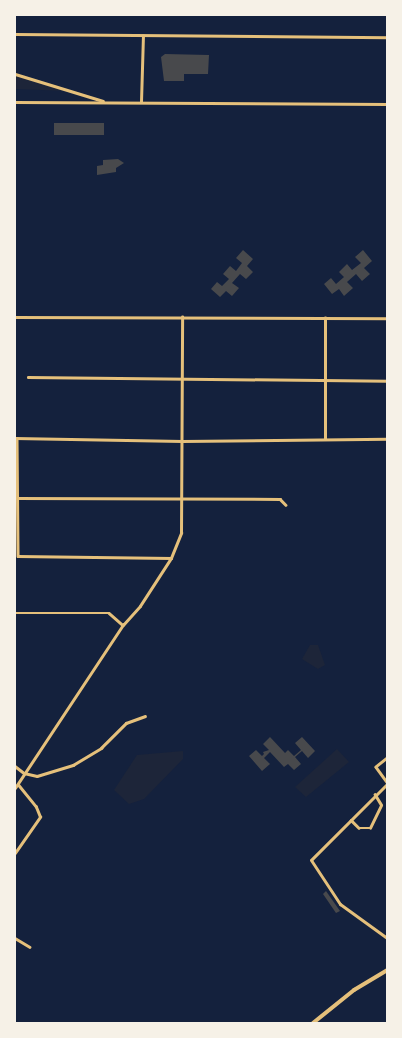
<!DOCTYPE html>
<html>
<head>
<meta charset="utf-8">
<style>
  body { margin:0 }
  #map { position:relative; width:402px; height:1038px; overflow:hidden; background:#14213d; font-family:"DejaVu Sans",sans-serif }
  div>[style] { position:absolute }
  .green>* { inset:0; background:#1d2539 }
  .building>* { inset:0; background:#48494c }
  .minor>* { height:2.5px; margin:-1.25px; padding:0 1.25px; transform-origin:1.25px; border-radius:1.25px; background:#e5c07b }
  .tertiary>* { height:3px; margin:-1.5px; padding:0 1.5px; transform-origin:1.5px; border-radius:1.5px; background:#e5c07b }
  .secondary>* { height:3px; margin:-1.5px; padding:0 1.5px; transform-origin:1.5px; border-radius:1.5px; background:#e5c07b }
  .primary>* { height:4px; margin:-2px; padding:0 2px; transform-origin:2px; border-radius:2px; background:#e5c07b }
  span { translate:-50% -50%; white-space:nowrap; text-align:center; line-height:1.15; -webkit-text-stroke:4px #f6f1e7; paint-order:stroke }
  .frame { position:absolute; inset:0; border:16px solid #f6f1e7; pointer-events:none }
</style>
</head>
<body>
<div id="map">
  <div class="green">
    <i style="clip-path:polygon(15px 76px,67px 91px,15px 89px)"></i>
    <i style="clip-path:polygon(310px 645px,318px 645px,325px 665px,318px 669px,302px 659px)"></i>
    <i style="clip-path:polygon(337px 749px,349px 762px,306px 797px,295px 787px)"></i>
    <i style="clip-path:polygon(183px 751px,183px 759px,144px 799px,129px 804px,114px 790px,137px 755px)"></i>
  </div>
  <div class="building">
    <i style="clip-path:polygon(165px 54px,209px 55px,208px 74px,184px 74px,184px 81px,164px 81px,161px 57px)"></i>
    <i style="clip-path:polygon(54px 123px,104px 123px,104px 135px,54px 135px)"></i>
    <i style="clip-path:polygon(118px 159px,124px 163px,116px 168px,116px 172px,97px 175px,97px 166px,103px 165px,103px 160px)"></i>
    <i style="clip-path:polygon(243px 250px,253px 259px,247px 266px,253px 272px,246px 279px,240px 274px,232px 283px,239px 288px,232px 296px,226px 291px,220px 297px,211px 289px,217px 282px,222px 286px,229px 279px,223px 274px,230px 266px,236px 271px,242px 263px,236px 258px)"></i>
    <i style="clip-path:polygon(363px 250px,372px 261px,364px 268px,370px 274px,362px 281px,356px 274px,347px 282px,353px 288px,344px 296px,339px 289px,332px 294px,324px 284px,331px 278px,336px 284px,344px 277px,339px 272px,347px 264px,352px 270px,361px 263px,355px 257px)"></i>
    <i style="clip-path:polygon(270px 737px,285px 753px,288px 750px,294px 756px,301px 750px,295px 743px,302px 737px,315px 751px,308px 758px,302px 751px,295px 757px,301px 764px,294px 770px,288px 764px,284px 767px,270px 752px,264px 758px,270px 764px,262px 771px,249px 756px,256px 750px,262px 756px,264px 754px,263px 752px,269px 750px,263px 744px)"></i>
    <i style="clip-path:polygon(326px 891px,340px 911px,336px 913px,323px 894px)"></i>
  </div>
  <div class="minor">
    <i style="left:15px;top:34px;width:372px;rotate:0.5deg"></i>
    <i style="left:141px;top:102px;width:66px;rotate:-88.3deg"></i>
    <i style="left:15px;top:317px;width:372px;rotate:0.2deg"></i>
    <i style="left:28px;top:377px;width:359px;rotate:0.6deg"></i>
    <i style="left:15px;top:438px;width:167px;rotate:1deg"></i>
    <i style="left:182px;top:441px;width:205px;rotate:-0.6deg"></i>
    <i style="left:17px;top:438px;width:118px;rotate:89.5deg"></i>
    <i style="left:18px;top:556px;width:153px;rotate:0.7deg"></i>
    <i style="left:325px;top:439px;width:121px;rotate:-90deg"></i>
    <i style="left:17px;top:498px;width:263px;rotate:0.2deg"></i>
    <i style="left:280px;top:499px;width:8px;rotate:45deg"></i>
    <i style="left:15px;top:613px;width:94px"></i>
    <i style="left:109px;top:613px;width:18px;rotate:41deg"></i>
    <i style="left:387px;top:758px;width:14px;rotate:141deg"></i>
    <i style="left:376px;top:767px;width:19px;rotate:54deg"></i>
    <i style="left:15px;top:766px;width:11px;rotate:38deg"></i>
    <i style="left:24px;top:773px;width:13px;rotate:13deg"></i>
    <i style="left:37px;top:776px;width:38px;rotate:-17deg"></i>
    <i style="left:73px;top:765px;width:33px;rotate:-31deg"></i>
    <i style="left:101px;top:748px;width:35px;rotate:-45deg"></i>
    <i style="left:126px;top:723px;width:20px;rotate:-20deg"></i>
    <i style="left:15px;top:788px;width:196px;rotate:-56.5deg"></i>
    <i style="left:123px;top:625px;width:25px;rotate:-48deg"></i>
    <i style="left:140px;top:606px;width:57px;rotate:-57.1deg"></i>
    <i style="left:171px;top:558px;width:27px;rotate:-68deg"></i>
    <i style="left:181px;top:533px;width:216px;rotate:-89.7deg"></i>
    <i style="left:351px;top:820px;width:11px;rotate:45deg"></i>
    <i style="left:359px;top:828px;width:11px"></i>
    <i style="left:370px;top:828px;width:25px;rotate:-64deg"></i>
    <i style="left:381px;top:805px;width:12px;rotate:-121deg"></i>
    <i style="left:15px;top:853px;width:44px;rotate:-55.2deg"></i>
    <i style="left:40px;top:817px;width:11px;rotate:-112deg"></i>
    <i style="left:36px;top:807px;width:28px;rotate:-129deg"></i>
    <i style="left:15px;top:938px;width:17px;rotate:31deg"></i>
  </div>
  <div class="tertiary">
    <i style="left:15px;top:74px;width:92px;rotate:17.1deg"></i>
    <i style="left:387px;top:784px;width:107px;rotate:135deg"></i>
    <i style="left:311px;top:860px;width:53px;rotate:56.6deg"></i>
    <i style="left:340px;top:904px;width:58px;rotate:35.9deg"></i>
  </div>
  <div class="secondary">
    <i style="left:15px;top:102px;width:372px;rotate:0.3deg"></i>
  </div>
  <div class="primary">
    <i style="left:313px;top:1023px;width:53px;rotate:-38.8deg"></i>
    <i style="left:354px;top:990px;width:39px;rotate:-31deg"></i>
  </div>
  <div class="frame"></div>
</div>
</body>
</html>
